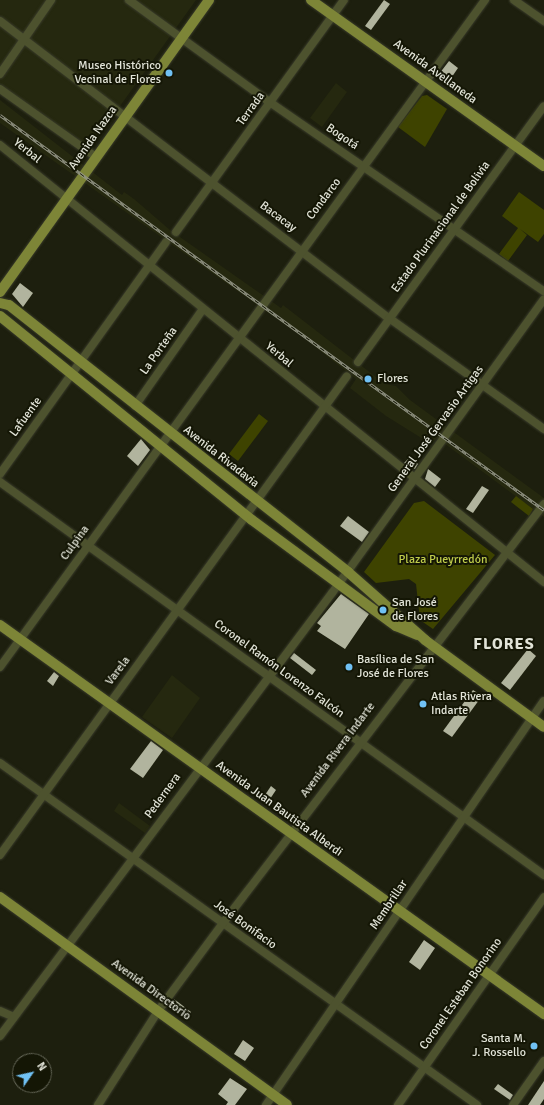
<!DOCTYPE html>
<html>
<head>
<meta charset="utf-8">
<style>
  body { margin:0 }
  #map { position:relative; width:544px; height:1105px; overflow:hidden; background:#1d1f0e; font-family:Signika,sans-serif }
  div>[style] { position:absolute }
  .built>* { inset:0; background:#25280f }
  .green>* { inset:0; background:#3e4300 }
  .building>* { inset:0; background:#b1b49e }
  .roads { filter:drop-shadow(0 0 1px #393b2a) drop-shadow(0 0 1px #393b2a) }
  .minor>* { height:8px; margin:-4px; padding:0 4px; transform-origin:4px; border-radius:4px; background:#4d522e }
  .major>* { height:10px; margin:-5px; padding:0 5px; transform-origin:5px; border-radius:5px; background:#7d8537 }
  .rail>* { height:3px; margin-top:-1.5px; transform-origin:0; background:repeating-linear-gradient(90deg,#141605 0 4.5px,#939586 0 9px); box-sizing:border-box; border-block:1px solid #939586 }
  .dots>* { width:11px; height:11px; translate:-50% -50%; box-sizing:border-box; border:2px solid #141605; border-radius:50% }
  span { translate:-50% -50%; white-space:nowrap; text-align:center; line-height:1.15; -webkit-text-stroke:4px #141605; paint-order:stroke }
  .poi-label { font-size:12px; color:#e2e4d8 }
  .right { translate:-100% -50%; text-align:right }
  .left { translate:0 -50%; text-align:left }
  .street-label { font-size:12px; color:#e2e4d8 }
  .park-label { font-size:12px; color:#bfcc4b }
  .district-label { font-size:16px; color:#e2e4d8; font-weight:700; letter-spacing:1px }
  .north { position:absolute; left:12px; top:1053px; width:40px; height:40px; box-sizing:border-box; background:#141605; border:1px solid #666859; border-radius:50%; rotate:56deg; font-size:11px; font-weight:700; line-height:16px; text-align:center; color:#e2e4d8 }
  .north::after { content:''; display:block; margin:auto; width:14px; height:18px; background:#70c1f4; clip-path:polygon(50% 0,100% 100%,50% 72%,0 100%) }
</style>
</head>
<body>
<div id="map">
  <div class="built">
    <i style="clip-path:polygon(0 0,196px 0,90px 148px,0 84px)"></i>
    <i style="clip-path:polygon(336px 83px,347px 92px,322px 127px,310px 118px)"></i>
    <i style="clip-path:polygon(0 100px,122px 195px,124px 192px,134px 199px,170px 230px,281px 308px,283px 305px,385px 384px,396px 386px,410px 400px,544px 498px,544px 517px,437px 438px,431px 444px,386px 416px,350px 388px,356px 379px,304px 338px,0 123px)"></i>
    <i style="clip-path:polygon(172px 675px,200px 698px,172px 738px,142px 717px)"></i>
    <i style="clip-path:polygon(119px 803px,150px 826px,145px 833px,114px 811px)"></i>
  </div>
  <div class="green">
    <i style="clip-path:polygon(427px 95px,447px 109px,425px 147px,398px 127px,422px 96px)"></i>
    <i style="clip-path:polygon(519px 192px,544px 210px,544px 234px,538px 242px,520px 229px,527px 235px,508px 261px,499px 254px,518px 228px,502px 216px)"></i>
    <i style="clip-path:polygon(259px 414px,268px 421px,238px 461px,229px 454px)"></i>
    <i style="clip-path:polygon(516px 496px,533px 509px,529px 516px,511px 502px)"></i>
    <i style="clip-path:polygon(424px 501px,495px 555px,433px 629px,420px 620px,416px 584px,409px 579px,376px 583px,364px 572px,414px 503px)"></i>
  </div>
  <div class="building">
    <i style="clip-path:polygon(384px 0,390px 4px,371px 30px,365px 26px)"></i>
    <i style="clip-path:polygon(449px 61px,458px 68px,447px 84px,439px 74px)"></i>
    <i style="clip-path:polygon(20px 283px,33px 293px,23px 307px,12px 294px)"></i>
    <i style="clip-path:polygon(141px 439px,150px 450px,138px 466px,127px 456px)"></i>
    <i style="clip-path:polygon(410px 457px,418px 464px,415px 469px,404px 463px)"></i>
    <i style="clip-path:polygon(428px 469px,441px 479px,435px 487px,425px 479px)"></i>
    <i style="clip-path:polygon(482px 486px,489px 490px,473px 513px,466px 509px)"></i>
    <i style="clip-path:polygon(348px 516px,369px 532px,362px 542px,340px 526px)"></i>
    <i style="clip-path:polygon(341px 594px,369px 614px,345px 649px,317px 631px,321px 626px,317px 623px)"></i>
    <i style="clip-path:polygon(528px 649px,536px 656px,510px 690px,501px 683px)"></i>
    <i style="clip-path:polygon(294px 653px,316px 670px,312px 675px,290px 658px)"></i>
    <i style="clip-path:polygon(54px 672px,59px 676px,53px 686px,47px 681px)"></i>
    <i style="clip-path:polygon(473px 690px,482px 696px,452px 737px,443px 731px)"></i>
    <i style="clip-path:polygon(151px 741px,163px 750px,143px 778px,130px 769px)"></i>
    <i style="clip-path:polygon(271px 786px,276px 790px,268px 802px,263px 798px)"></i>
    <i style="clip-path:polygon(424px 940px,435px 948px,420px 970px,409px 962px)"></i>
    <i style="clip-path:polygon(174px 999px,191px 1012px,186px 1019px,171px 1008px)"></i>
    <i style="clip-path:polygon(243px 1040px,254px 1048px,245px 1061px,234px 1054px)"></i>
    <i style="clip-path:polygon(230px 1078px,247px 1089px,235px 1105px,226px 1105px,228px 1102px,218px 1094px)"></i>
    <i style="clip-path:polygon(544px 1081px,544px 1099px,540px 1105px,528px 1105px)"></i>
    <i style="clip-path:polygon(498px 1084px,513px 1095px,510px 1100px,494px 1089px)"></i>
  </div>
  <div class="roads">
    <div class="minor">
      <i style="left:129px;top:0;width:175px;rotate:36deg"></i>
      <i style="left:271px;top:103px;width:331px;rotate:34.6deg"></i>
      <i style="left:514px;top:0;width:37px;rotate:35deg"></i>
      <i style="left:0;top:21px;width:489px;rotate:37.4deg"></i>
      <i style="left:389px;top:318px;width:191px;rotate:35.6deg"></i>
      <i style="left:0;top:74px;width:90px;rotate:-55.4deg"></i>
      <i style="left:0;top:89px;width:118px;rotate:35.3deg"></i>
      <i style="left:0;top:145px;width:698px;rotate:38.78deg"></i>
      <i style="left:176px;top:232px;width:286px;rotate:-54.1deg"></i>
      <i style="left:358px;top:362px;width:316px;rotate:-54deg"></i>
      <i style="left:135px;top:406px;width:118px;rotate:-55deg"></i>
      <i style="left:0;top:474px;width:285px;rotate:-54.4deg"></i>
      <i style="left:0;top:482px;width:671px;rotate:35.85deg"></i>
      <i style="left:0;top:667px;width:825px;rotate:-53.98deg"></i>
      <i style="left:0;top:763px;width:587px;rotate:35.64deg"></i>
      <i style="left:0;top:855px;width:591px;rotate:-54.08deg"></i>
      <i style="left:0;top:1011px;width:15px;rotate:23deg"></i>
      <i style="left:0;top:1036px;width:554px;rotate:-53.15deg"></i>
      <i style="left:332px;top:593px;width:362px;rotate:-54.2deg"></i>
      <i style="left:98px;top:1105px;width:112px;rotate:-57.4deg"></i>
      <i style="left:158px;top:1011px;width:109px;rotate:-53.5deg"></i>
      <i style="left:223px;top:923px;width:528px;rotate:-52.54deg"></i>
      <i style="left:266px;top:1105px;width:490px;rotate:-55.5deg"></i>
      <i style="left:398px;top:1105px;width:254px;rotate:-54.9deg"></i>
      <i style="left:513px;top:1105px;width:54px;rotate:-54.8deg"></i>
    </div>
    <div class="major">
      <i style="left:311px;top:0;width:286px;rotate:35.5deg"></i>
      <i style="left:0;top:292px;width:359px;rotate:-54.4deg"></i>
      <i style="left:0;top:303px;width:9px;rotate:13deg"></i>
      <i style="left:9px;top:305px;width:432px;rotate:38.2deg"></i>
      <i style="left:348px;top:572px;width:103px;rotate:41.4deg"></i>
      <i style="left:425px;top:640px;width:147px;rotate:36.2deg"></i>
      <i style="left:0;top:316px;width:324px;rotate:39deg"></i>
      <i style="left:252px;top:520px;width:179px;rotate:36.4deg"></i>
      <i style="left:396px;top:626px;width:23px;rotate:23deg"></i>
      <i style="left:0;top:625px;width:669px;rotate:35.57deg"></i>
      <i style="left:0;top:897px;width:354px;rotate:35.9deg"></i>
    </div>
  </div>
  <div class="rail">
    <i style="left:0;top:115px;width:672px;rotate:35.98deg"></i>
  </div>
  <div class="dots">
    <i style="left:169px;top:73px;background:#70c1f4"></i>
    <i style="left:368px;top:379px;background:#70c1f4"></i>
    <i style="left:383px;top:610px;background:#70c1f4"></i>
    <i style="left:349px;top:667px;background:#70c1f4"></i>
    <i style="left:423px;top:704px;background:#70c1f4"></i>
    <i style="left:534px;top:1046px;background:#70c1f4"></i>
  </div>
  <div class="poi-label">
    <span class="right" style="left:161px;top:73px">Museo Histórico<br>Vecinal de Flores</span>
    <span class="left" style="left:377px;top:379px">Flores</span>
    <span class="left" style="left:392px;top:610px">San José<br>de Flores</span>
    <span class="left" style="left:357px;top:667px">Basílica de San<br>José de Flores</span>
    <span class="left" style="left:431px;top:704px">Atlas Rivera<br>Indarte</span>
    <span class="right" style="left:526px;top:1046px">Santa M.<br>J. Rossello</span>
  </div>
  <div class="street-label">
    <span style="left:435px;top:72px;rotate:36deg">Avenida Avellaneda</span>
    <span style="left:251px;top:109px;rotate:-54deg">Terrada</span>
    <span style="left:342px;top:137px;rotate:34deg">Bogotá</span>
    <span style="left:93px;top:138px;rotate:-55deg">Avenida Nazca</span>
    <span style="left:27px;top:151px;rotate:39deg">Yerbal</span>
    <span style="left:324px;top:199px;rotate:-53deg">Condarco</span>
    <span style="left:278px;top:217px;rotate:37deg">Bacacay</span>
    <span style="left:441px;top:227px;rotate:-54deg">Estado Plurinacional de Bolivia</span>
    <span style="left:159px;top:351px;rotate:-55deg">La Porteña</span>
    <span style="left:279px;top:355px;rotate:40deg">Yerbal</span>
    <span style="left:26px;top:417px;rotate:-54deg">Lafuente</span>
    <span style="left:436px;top:429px;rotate:-54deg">General José Gervasio Artigas</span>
    <span style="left:221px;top:457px;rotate:38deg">Avenida Rivadavia</span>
    <span style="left:75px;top:543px;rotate:-54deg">Culpina</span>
    <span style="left:279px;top:669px;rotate:36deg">Coronel Ramón Lorenzo Falcón</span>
    <span style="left:118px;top:671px;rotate:-53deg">Varela</span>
    <span style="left:338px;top:750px;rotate:-53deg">Avenida Rivera Indarte</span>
    <span style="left:163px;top:796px;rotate:-54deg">Pedernera</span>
    <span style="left:279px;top:809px;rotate:36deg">Avenida Juan Bautista Alberdi</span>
    <span style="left:389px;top:905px;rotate:-56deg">Membrillar</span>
    <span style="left:245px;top:925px;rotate:36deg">José Bonifacio</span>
    <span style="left:151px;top:990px;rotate:36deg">Avenida Directorio</span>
    <span style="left:461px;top:994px;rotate:-55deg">Coronel Esteban Bonorino</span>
  </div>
  <div class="park-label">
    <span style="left:443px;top:560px">Plaza Pueyrredón</span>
  </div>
  <div class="district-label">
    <span style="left:504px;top:644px">FLORES</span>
  </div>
  <div class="north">N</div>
</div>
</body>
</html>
